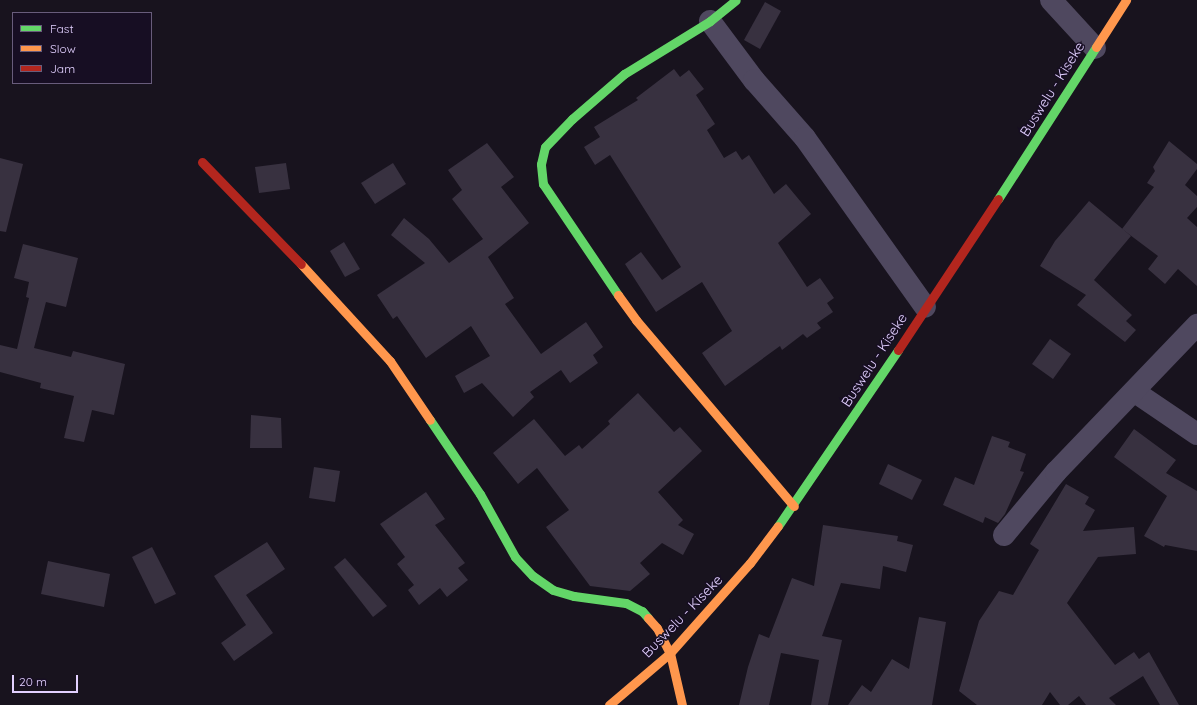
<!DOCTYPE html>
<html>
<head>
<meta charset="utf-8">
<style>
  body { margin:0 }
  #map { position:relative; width:1197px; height:705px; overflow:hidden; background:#18131e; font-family:Quicksand,sans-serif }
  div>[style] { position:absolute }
  .building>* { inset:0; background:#383140 }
  .street>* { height:22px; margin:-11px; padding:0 11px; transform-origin:11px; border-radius:11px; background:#4f485f }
  .fast>* { height:9px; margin:-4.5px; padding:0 4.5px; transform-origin:4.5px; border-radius:4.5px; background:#63d668 }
  .slow>* { height:9px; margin:-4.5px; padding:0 4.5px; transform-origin:4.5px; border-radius:4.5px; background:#ff974d }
  .jam>* { height:9px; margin:-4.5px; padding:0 4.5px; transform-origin:4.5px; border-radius:4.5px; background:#b3261e }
  span { translate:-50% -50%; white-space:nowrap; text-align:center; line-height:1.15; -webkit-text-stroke:3px #170e23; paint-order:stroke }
  .street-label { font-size:14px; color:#e2d0ff }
  .legend { position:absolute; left:12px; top:12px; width:140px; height:72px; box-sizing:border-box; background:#170e23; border:1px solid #685c7b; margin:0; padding:5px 7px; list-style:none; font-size:12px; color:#e2d0ff }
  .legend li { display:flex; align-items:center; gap:8px; height:20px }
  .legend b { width:20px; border:1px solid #685c7b }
  .scale { position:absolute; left:12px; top:675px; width:66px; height:18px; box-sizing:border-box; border:2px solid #e2d0ff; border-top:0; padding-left:5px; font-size:12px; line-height:14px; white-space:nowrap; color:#e2d0ff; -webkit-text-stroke:3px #170e23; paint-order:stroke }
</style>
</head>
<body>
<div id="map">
  <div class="building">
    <i style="clip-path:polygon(765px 2px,781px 11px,760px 49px,744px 40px)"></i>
    <i style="clip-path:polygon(674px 69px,680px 77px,689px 70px,704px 89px,696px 95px,715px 124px,707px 130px,724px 158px,736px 151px,742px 160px,749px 155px,774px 194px,786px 184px,811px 214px,778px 243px,807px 287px,820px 278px,834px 298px,827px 303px,833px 312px,817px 323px,821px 328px,807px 338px,803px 334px,782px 350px,780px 346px,725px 386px,702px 353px,732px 331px,702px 282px,656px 312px,625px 264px,641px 252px,662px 280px,681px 267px,610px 155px,595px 165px,584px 147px,600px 137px,594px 127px,638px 100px,636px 98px)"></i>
    <i style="clip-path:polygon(1169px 141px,1197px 164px,1197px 169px,1185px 185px,1197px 196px,1197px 207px,1187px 218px,1197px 227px,1197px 286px,1178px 269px,1165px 284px,1148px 269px,1158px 256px,1122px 229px,1154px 187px,1147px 183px,1155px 171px,1153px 167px)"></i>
    <i style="clip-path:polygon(487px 143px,514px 177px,501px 187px,529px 223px,488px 257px,514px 298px,505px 304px,541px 354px,586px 322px,603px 347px,593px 355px,598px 363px,570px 383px,561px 370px,530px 392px,534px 397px,513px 417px,482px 383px,464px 393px,455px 376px,490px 356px,471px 326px,426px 358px,397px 316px,393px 319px,377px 295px,425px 263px,391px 235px,404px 218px,429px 239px,449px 263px,483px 239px,452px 199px,462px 190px,448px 170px)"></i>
    <i style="clip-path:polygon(0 158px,23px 164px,6px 232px,0 231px)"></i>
    <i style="clip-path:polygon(286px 163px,290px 189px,259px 193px,255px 167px)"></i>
    <i style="clip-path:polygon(393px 163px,406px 184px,375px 204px,361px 183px)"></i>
    <i style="clip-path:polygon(1089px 201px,1131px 236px,1094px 280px,1132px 315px,1126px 321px,1136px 330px,1125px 342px,1077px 305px,1086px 295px,1040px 266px,1055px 241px)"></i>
    <i style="clip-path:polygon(344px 242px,360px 269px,345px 277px,330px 251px)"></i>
    <i style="clip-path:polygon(23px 244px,78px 258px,66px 307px,46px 302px,34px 348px,71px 357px,73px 351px,125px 364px,114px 415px,92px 410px,84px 442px,64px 438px,74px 396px,40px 388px,41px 383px,0 372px,0 345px,17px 349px,29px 298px,26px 297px,29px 282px,14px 278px)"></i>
    <i style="clip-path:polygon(1050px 339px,1071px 354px,1053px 379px,1032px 364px)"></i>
    <i style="clip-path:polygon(638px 393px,674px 432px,680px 427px,702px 451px,658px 492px,683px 520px,678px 525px,694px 534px,683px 555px,662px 543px,640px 563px,650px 574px,630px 591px,590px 586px,546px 527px,569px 510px,537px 468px,518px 484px,493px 453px,534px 419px,565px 456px,579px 445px,582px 449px,610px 424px,608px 421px)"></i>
    <i style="clip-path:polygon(251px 415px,281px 418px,282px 448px,250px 448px)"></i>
    <i style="clip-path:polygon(1134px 429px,1176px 460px,1166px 473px,1197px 491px,1197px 551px,1165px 545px,1164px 547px,1144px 536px,1167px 496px,1114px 457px)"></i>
    <i style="clip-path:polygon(992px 436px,1010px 442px,1008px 447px,1026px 454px,1020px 471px,1024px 472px,1005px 514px,998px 523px,985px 517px,983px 523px,943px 505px,955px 477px,974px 485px)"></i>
    <i style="clip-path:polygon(888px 464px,922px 480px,912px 500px,879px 484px)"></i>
    <i style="clip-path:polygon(314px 467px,340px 471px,335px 502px,309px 498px)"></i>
    <i style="clip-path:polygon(1066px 484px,1089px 497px,1085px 504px,1095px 510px,1083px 531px,1134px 527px,1136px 554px,1098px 557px,1067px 603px,1115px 665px,1134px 652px,1139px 659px,1149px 652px,1179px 705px,1160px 705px,1143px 676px,1109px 698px,1116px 705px,1086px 705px,1079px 696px,1068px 705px,1060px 705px,1050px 692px,1042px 705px,977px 705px,959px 691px,979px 621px,999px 591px,1013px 595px,1039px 550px,1030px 544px)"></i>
    <i style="clip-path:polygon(426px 492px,445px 519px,435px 525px,465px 563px,458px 568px,468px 580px,447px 597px,440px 588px,419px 605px,408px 590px,414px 585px,397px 564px,405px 557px,380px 524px)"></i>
    <i style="clip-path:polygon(823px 525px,898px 536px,897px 541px,913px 545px,906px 572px,883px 566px,880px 589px,841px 583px,822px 636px,842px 640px,828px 705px,811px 705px,819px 660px,781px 653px,769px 705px,739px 705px,748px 667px,759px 634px,769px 638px,792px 578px,814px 586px)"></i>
    <i style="clip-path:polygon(267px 542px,285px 569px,246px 595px,273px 633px,234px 661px,221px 643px,246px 625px,214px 576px)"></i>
    <i style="clip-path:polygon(152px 547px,176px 594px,155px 604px,132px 557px)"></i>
    <i style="clip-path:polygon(345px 558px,387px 606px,373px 617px,334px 567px)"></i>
    <i style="clip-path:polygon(48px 561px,110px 574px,104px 607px,41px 594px)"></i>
    <i style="clip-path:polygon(919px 617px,946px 622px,932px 705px,848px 705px,862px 685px,871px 692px,892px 659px,909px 669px)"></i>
  </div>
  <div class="street">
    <i style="left:1051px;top:0;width:65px;rotate:47.5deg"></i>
    <i style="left:710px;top:21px;width:74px;rotate:53.3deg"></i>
    <i style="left:754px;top:80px;width:77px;rotate:48.7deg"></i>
    <i style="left:805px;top:138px;width:207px;rotate:54.6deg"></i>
    <i style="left:1135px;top:392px;width:75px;rotate:34.1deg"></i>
    <i style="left:1004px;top:535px;width:82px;rotate:-50.5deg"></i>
    <i style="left:1056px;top:472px;width:204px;rotate:-46.2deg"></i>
  </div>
  <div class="fast">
    <i style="left:998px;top:199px;width:181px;rotate:-57.2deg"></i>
    <i style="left:618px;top:295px;width:134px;rotate:-124deg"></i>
    <i style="left:543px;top:184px;width:20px;rotate:-96deg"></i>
    <i style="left:541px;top:164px;width:17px;rotate:-77deg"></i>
    <i style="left:545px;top:147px;width:39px;rotate:-46deg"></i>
    <i style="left:572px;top:119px;width:69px;rotate:-40.9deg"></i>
    <i style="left:624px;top:74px;width:101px;rotate:-31.6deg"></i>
    <i style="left:710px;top:21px;width:33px;rotate:-39deg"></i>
    <i style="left:430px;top:420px;width:89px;rotate:56deg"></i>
    <i style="left:480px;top:494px;width:72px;rotate:60.9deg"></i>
    <i style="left:515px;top:557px;width:26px;rotate:47deg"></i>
    <i style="left:533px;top:576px;width:24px;rotate:35deg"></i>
    <i style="left:553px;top:590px;width:22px;rotate:16deg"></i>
    <i style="left:574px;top:596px;width:52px;rotate:7.7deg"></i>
    <i style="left:626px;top:603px;width:18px;rotate:27deg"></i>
    <i style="left:642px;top:611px;width:9px;rotate:49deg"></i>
    <i style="left:778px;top:526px;width:213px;rotate:-55.7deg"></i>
  </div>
  <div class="slow">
    <i style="left:1096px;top:47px;width:56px;rotate:-57.4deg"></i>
    <i style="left:301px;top:264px;width:132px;rotate:47.5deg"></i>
    <i style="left:390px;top:361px;width:71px;rotate:55.9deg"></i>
    <i style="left:618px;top:295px;width:31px;rotate:54deg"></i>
    <i style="left:636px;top:320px;width:244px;rotate:49.7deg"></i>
    <i style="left:648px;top:618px;width:13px;rotate:48deg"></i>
    <i style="left:657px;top:628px;width:28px;rotate:63deg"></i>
    <i style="left:670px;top:653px;width:53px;rotate:77deg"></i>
    <i style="left:609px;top:705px;width:80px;rotate:-40.4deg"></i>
    <i style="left:670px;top:653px;width:120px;rotate:-48.4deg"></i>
    <i style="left:750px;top:563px;width:46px;rotate:-52.9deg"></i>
  </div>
  <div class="jam">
    <i style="left:202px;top:162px;width:142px;rotate:45.9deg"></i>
    <i style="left:898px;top:350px;width:181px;rotate:-56.5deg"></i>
  </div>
  <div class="street-label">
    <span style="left:1052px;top:89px;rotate:-58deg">Buswelu - Kiseke</span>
    <span style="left:874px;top:360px;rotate:-57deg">Buswelu - Kiseke</span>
    <span style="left:682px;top:616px;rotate:-46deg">Buswelu - Kiseke</span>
  </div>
  <ul class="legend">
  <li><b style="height:5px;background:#63d668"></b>Fast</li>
  <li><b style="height:5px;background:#ff974d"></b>Slow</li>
  <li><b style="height:5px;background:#b3261e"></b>Jam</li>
  </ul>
  <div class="scale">20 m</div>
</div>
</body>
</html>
